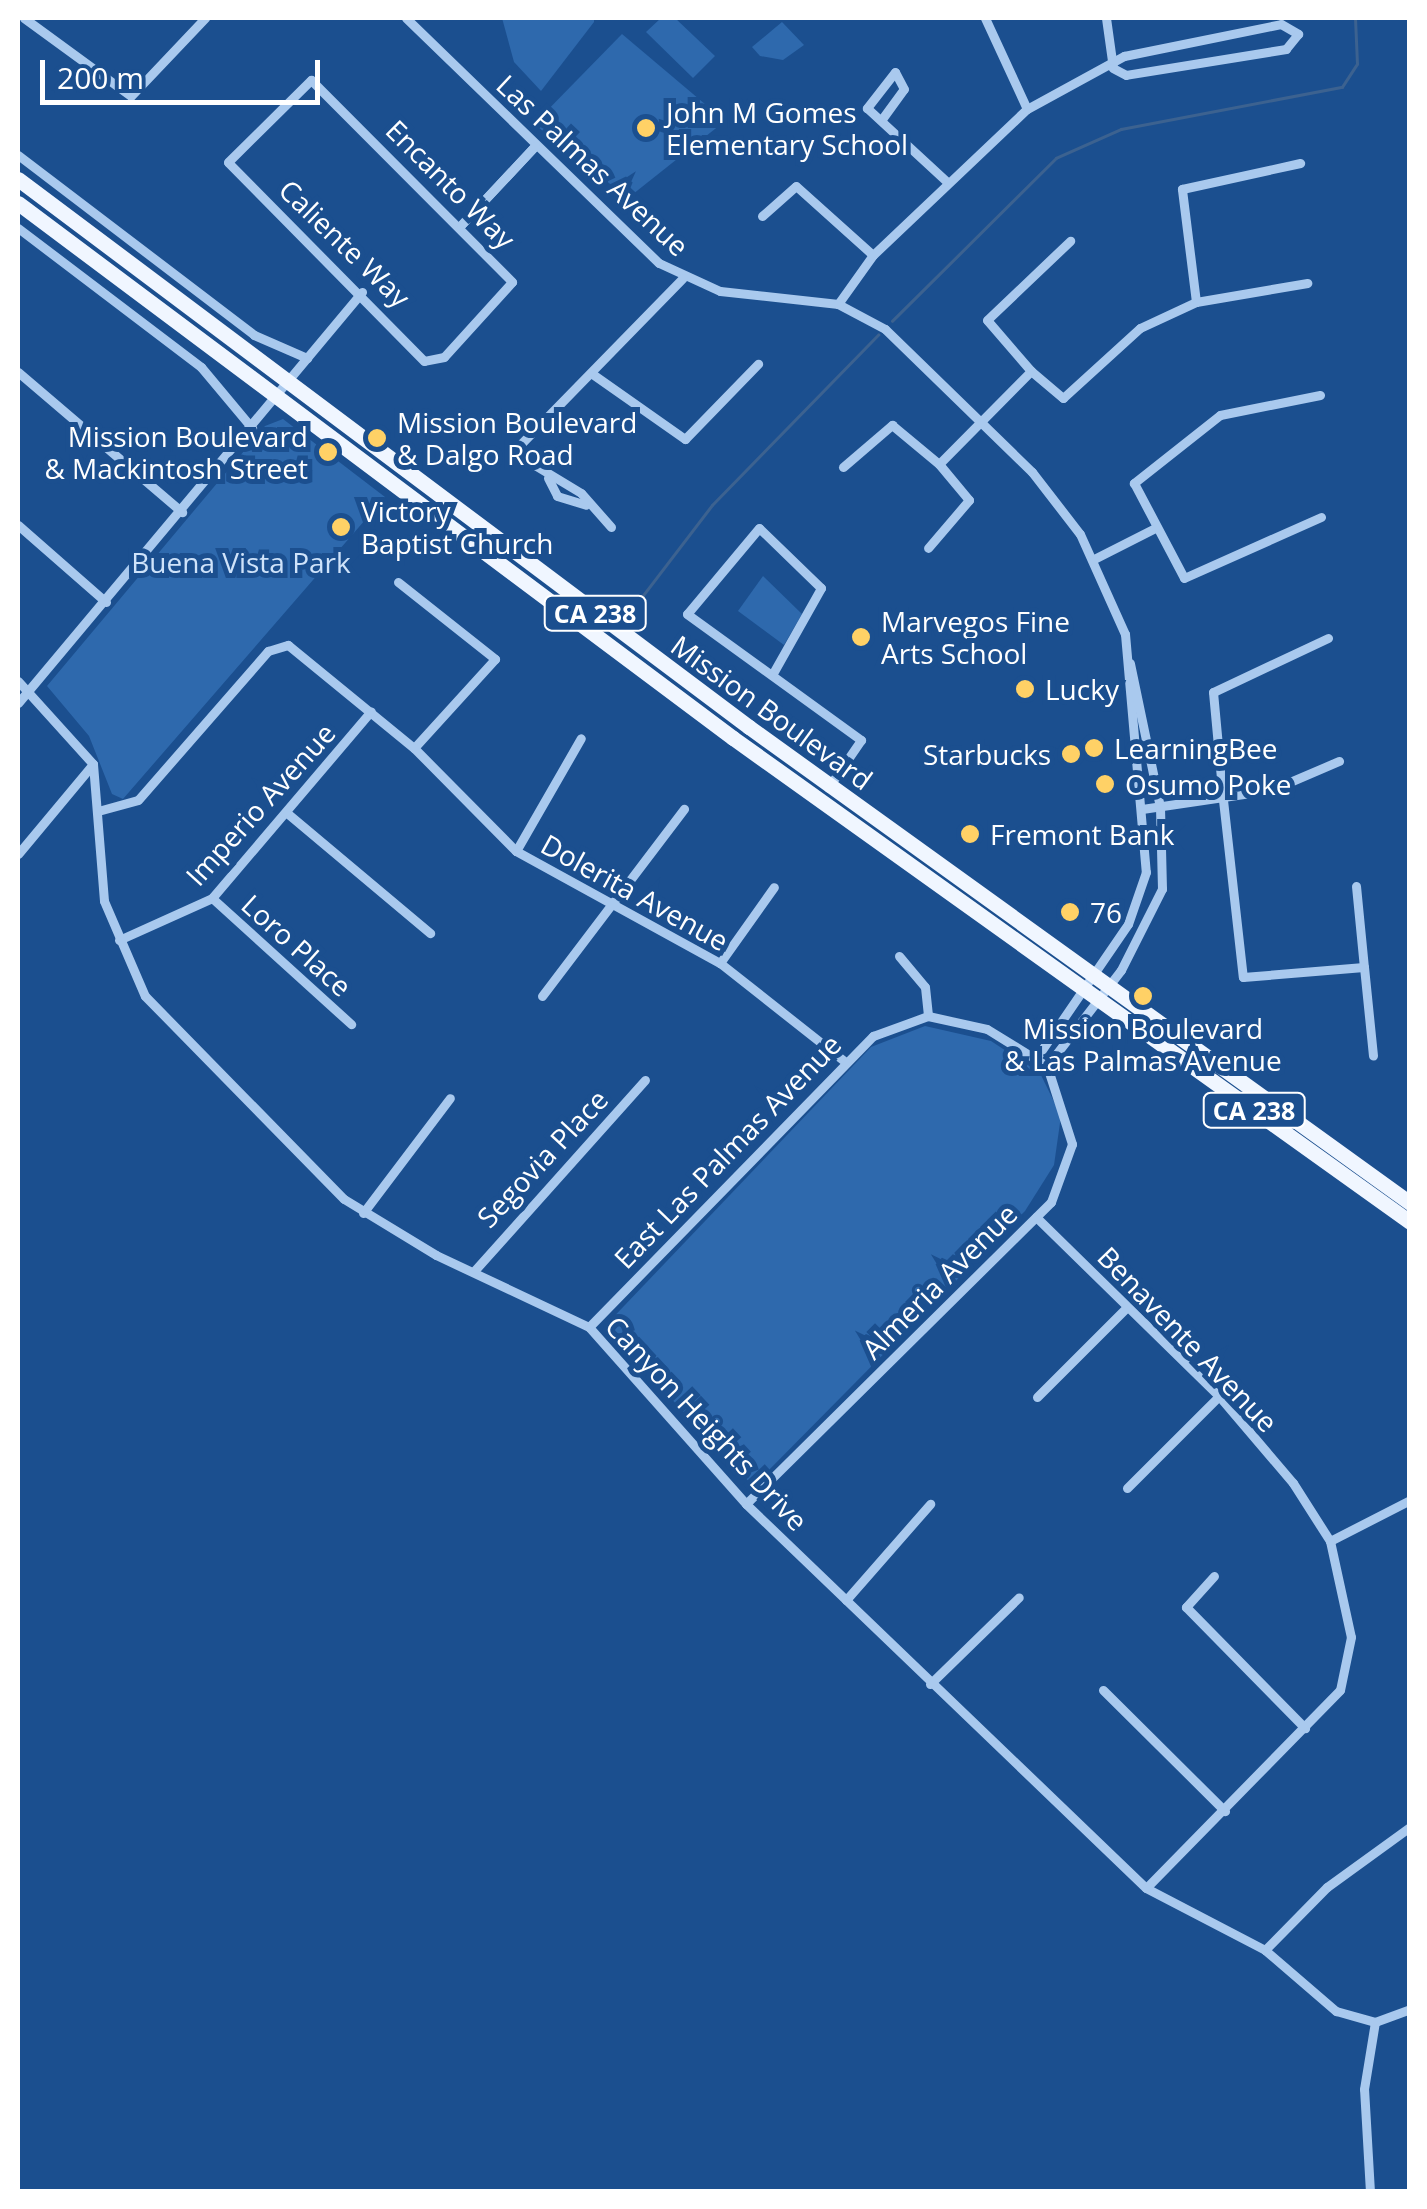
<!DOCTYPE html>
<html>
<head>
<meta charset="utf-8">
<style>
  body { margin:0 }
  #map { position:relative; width:1427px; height:2209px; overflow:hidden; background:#1b4f8f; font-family:"Open Sans",sans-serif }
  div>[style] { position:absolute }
  .green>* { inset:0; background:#2e69ad }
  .stream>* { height:2.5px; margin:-1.25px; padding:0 1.25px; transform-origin:1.25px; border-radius:1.25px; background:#3c6290 }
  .minor>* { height:9px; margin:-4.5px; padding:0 4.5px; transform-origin:4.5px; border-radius:4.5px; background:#a9c9ee }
  .primary>* { height:15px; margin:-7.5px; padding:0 7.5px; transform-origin:7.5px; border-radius:7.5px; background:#f0f6ff }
  .dots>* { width:28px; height:28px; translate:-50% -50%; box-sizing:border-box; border:5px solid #1b4f8f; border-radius:50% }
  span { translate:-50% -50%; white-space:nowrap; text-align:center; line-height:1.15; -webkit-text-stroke:10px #1b4f8f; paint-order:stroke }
  .shield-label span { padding:2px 8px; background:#1b4f8f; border:2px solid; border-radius:8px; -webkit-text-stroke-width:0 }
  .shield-label { font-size:25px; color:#fff; font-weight:700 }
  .poi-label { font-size:28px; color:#fff }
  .left { translate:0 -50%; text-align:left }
  .right { translate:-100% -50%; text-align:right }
  .street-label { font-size:28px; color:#fff }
  .park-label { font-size:28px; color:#cfe3fa }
  .frame { position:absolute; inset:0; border:20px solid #fff; pointer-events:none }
  .scale { position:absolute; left:40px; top:60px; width:280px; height:45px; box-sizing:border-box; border:5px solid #fff; border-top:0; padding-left:12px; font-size:30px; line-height:35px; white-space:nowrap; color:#fff; -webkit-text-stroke:8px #1b4f8f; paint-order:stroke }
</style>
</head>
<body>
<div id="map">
  <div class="green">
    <i style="clip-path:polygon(502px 18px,594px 18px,594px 22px,541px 91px,514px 62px)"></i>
    <i style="clip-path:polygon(661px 18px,675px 18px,715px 56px,693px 78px,646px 32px)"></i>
    <i style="clip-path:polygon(782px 22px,804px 45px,783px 60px,760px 56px,752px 47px)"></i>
    <i style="clip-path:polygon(622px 34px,725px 121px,628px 198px,534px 124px)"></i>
    <i style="clip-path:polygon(283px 419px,385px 497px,123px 799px,112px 794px,89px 736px,47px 686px,265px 426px)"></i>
    <i style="clip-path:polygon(763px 576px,802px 614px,784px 645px,738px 611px)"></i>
    <i style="clip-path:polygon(925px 1026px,991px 1041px,1040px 1073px,1061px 1116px,1054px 1165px,1025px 1211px,753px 1486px,604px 1327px,871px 1047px)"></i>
  </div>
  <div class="stream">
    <i style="left:892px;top:321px;width:231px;rotate:-44.8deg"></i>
    <i style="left:1056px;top:158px;width:71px;rotate:-24deg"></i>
    <i style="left:1121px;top:129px;width:225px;rotate:-10.8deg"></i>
    <i style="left:1342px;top:87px;width:27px;rotate:-57deg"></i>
    <i style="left:1357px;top:64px;width:46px;rotate:-92.5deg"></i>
    <i style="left:628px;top:615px;width:138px;rotate:-52.6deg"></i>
    <i style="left:712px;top:505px;width:238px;rotate:-45.7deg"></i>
  </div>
  <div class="minor">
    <i style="left:24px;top:18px;width:132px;rotate:36.1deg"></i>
    <i style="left:131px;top:96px;width:108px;rotate:-46.5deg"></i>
    <i style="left:406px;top:18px;width:352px;rotate:44.1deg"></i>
    <i style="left:659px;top:263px;width:67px;rotate:24.7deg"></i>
    <i style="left:720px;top:291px;width:119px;rotate:6.3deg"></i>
    <i style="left:838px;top:304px;width:53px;rotate:28deg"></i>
    <i style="left:885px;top:329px;width:205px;rotate:44.2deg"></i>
    <i style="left:1032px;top:472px;width:78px;rotate:52.3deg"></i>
    <i style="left:1080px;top:534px;width:110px;rotate:65.8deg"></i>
    <i style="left:1125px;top:634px;width:239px;rotate:85deg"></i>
    <i style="left:1146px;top:872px;width:55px;rotate:109.1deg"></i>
    <i style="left:1128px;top:924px;width:161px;rotate:124.4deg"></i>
    <i style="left:985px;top:18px;width:100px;rotate:65.2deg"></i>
    <i style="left:1106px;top:18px;width:50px;rotate:82deg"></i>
    <i style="left:311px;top:80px;width:285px;rotate:45.1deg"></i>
    <i style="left:512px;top:282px;width:101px;rotate:132.2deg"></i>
    <i style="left:444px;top:357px;width:20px;rotate:169deg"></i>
    <i style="left:424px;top:361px;width:279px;rotate:-134.6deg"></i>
    <i style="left:228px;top:162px;width:117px;rotate:-44.7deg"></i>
    <i style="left:882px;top:119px;width:37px;rotate:-54deg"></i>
    <i style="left:904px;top:89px;width:19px;rotate:-118deg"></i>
    <i style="left:895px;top:72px;width:46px;rotate:127.9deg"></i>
    <i style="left:867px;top:108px;width:108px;rotate:42.7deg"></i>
    <i style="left:18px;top:155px;width:297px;rotate:37.3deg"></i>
    <i style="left:254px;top:335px;width:58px;rotate:23.5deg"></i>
    <i style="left:762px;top:216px;width:45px;rotate:-41.4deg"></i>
    <i style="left:796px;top:186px;width:103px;rotate:41.9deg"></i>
    <i style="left:461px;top:225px;width:108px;rotate:-46.9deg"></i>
    <i style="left:461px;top:225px;width:108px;rotate:-46.9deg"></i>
    <i style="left:18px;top:228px;width:230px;rotate:37.2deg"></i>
    <i style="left:201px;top:367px;width:80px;rotate:50.1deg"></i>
    <i style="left:1196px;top:302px;width:114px;rotate:-97.1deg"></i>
    <i style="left:1182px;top:189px;width:121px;rotate:-12.4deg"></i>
    <i style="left:838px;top:304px;width:60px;rotate:-54.5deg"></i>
    <i style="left:873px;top:255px;width:212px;rotate:-43.5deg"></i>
    <i style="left:1027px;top:109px;width:111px;rotate:-28.7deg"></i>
    <i style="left:1124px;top:56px;width:160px;rotate:-11.5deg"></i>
    <i style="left:1281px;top:24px;width:20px;rotate:30deg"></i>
    <i style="left:1298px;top:34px;width:19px;rotate:129deg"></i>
    <i style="left:1286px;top:49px;width:162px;rotate:170.8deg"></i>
    <i style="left:1126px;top:75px;width:15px;rotate:-152deg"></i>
    <i style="left:1031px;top:371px;width:67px;rotate:-130.8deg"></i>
    <i style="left:987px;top:320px;width:115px;rotate:-43.6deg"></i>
    <i style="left:18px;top:372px;width:216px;rotate:40.5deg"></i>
    <i style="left:591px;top:373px;width:115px;rotate:35.1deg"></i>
    <i style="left:685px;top:439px;width:105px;rotate:-45.8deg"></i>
    <i style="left:1320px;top:395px;width:102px;rotate:168.7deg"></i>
    <i style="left:1220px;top:415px;width:110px;rotate:141.7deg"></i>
    <i style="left:1134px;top:483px;width:107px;rotate:62.2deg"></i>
    <i style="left:1184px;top:578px;width:150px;rotate:-24deg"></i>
    <i style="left:939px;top:464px;width:131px;rotate:-45.3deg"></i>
    <i style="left:1031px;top:371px;width:42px;rotate:40.2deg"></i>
    <i style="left:1063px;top:398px;width:104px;rotate:-42.3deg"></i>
    <i style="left:1140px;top:328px;width:62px;rotate:-24.9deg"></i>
    <i style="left:1196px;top:302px;width:113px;rotate:-9.7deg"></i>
    <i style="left:843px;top:467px;width:65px;rotate:-40.6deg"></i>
    <i style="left:892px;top:425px;width:61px;rotate:39.7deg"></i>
    <i style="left:939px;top:464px;width:47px;rotate:50.2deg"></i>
    <i style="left:969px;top:500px;width:63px;rotate:130.5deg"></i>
    <i style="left:548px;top:478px;width:20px;rotate:63deg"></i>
    <i style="left:557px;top:496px;width:30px;rotate:17deg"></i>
    <i style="left:18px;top:525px;width:117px;rotate:41.2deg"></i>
    <i style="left:611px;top:527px;width:45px;rotate:-131.4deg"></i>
    <i style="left:581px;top:493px;width:79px;rotate:-148.9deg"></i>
    <i style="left:513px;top:452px;width:243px;rotate:-45.7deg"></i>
    <i style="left:1094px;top:559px;width:68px;rotate:-26.9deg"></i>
    <i style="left:398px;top:582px;width:124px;rotate:38.4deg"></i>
    <i style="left:495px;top:659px;width:120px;rotate:132.3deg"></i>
    <i style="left:1328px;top:638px;width:127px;rotate:154.8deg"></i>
    <i style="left:1213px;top:692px;width:108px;rotate:84.7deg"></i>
    <i style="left:1223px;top:800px;width:178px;rotate:83.6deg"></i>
    <i style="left:1243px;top:977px;width:121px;rotate:-4.7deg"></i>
    <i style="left:1364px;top:967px;width:89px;rotate:84.2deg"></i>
    <i style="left:772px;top:675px;width:100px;rotate:-60.6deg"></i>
    <i style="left:821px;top:588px;width:86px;rotate:-135.9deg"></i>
    <i style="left:759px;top:528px;width:112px;rotate:129.9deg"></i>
    <i style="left:687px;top:614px;width:215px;rotate:35.9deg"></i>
    <i style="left:861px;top:740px;width:58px;rotate:124.5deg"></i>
    <i style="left:18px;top:681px;width:112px;rotate:47.9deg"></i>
    <i style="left:93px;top:764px;width:137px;rotate:85.4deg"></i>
    <i style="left:104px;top:901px;width:103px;rotate:66.7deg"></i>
    <i style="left:145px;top:996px;width:284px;rotate:45.6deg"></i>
    <i style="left:344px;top:1199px;width:108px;rotate:31.3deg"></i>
    <i style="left:436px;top:1255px;width:169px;rotate:25.2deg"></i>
    <i style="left:589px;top:1327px;width:237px;rotate:48.4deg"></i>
    <i style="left:746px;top:1504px;width:554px;rotate:43.83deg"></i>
    <i style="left:1146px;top:1888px;width:134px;rotate:27.5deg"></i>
    <i style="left:1265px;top:1950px;width:94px;rotate:40.7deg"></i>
    <i style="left:1336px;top:2011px;width:41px;rotate:15.8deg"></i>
    <i style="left:1375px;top:2022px;width:37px;rotate:-20deg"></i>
    <i style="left:18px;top:703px;width:536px;rotate:-50.07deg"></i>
    <i style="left:1142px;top:809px;width:130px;rotate:-8.4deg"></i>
    <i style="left:1271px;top:790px;width:74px;rotate:-23.1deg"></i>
    <i style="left:98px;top:811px;width:41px;rotate:-15.4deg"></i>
    <i style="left:138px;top:800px;width:198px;rotate:-48.9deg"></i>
    <i style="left:268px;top:651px;width:21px;rotate:-17deg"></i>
    <i style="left:288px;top:645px;width:163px;rotate:39.3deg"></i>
    <i style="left:414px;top:748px;width:145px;rotate:45.3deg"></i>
    <i style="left:516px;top:851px;width:233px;rotate:28.8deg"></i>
    <i style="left:720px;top:963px;width:157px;rotate:38.3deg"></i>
    <i style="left:287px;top:813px;width:187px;rotate:40deg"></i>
    <i style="left:516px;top:851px;width:130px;rotate:-60.1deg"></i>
    <i style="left:18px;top:854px;width:117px;rotate:-50.2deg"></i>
    <i style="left:1356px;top:886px;width:81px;rotate:84.4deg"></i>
    <i style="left:212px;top:898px;width:188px;rotate:42.2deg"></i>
    <i style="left:119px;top:940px;width:102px;rotate:-24.3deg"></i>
    <i style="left:212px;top:898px;width:245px;rotate:-49.6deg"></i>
    <i style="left:899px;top:956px;width:40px;rotate:50deg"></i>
    <i style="left:925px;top:987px;width:29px;rotate:84deg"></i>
    <i style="left:720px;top:963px;width:93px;rotate:-54.6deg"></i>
    <i style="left:542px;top:996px;width:235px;rotate:-52.8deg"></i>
    <i style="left:1047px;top:1066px;width:121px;rotate:-52.4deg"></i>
    <i style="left:1121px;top:970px;width:91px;rotate:-63.2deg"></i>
    <i style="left:1162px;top:889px;width:82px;rotate:-91.4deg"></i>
    <i style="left:1160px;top:807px;width:147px;rotate:-101.8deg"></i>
    <i style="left:363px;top:1213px;width:144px;rotate:-52.9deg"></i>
    <i style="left:1036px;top:1217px;width:256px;rotate:44.4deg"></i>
    <i style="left:1219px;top:1396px;width:114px;rotate:49.6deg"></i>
    <i style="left:1293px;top:1483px;width:69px;rotate:57.5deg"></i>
    <i style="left:1330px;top:1541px;width:98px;rotate:77.7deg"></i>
    <i style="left:1351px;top:1637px;width:54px;rotate:101.7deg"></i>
    <i style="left:1340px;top:1690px;width:277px;rotate:134.4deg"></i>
    <i style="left:475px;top:1270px;width:255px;rotate:-48.2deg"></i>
    <i style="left:589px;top:1327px;width:407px;rotate:-45.7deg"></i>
    <i style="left:873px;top:1036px;width:59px;rotate:-20deg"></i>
    <i style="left:928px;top:1016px;width:60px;rotate:12.4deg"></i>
    <i style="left:987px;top:1029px;width:70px;rotate:31.7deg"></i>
    <i style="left:1047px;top:1066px;width:82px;rotate:72.2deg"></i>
    <i style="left:1072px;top:1144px;width:62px;rotate:109.9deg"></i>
    <i style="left:1051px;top:1202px;width:429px;rotate:135.3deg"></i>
    <i style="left:1037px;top:1397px;width:127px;rotate:-45deg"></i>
    <i style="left:1127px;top:1488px;width:130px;rotate:-45deg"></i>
    <i style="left:1330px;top:1541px;width:90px;rotate:-27.1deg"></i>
    <i style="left:1214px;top:1576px;width:42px;rotate:132.1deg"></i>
    <i style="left:1186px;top:1607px;width:170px;rotate:45.5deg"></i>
    <i style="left:846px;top:1600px;width:128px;rotate:-48.8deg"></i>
    <i style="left:930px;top:1684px;width:124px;rotate:-44.3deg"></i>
    <i style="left:1103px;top:1690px;width:172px;rotate:44.8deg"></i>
    <i style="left:1265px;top:1950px;width:88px;rotate:-45.5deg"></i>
    <i style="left:1327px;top:1887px;width:102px;rotate:-35.9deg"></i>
    <i style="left:1370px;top:2192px;width:103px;rotate:-93.3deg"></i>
    <i style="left:1364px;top:2089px;width:68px;rotate:-80.7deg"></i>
  </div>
  <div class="primary">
    <i style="left:18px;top:179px;width:914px;rotate:36.86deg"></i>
    <i style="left:749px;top:727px;width:815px;rotate:35.76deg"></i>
    <i style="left:18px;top:203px;width:893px;rotate:36.81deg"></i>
    <i style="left:733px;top:738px;width:832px;rotate:35.56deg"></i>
  </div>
  <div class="dots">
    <i style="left:646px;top:128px;background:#ffd166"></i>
    <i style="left:377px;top:438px;background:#ffd166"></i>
    <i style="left:328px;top:452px;background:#ffd166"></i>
    <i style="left:341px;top:527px;background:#ffd166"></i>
    <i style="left:861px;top:637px;background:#ffd166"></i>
    <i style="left:1025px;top:689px;background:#ffd166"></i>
    <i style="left:1094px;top:748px;background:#ffd166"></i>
    <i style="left:1071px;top:754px;background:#ffd166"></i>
    <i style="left:1105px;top:784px;background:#ffd166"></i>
    <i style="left:970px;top:834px;background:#ffd166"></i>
    <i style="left:1070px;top:912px;background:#ffd166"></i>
    <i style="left:1143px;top:996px;background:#ffd166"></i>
  </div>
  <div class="shield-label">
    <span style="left:595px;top:613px">CA 238</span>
    <span style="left:1254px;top:1110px">CA 238</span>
  </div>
  <div class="poi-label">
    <span class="left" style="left:666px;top:128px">John M Gomes<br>Elementary School</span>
    <span class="left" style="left:397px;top:438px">Mission Boulevard<br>&amp; Dalgo Road</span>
    <span class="right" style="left:308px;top:452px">Mission Boulevard<br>&amp; Mackintosh Street</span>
    <span class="left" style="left:361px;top:527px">Victory<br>Baptist Church</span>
    <span class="left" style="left:881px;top:637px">Marvegos Fine<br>Arts School</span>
    <span class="left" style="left:1045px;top:689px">Lucky</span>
    <span class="left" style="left:1114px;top:748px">LearningBee</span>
    <span class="right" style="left:1051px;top:754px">Starbucks</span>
    <span class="left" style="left:1125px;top:784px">Osumo Poke</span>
    <span class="left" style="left:990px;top:834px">Fremont Bank</span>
    <span class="left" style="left:1090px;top:912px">76</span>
    <span style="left:1143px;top:1044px">Mission Boulevard<br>&amp; Las Palmas Avenue</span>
  </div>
  <div class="street-label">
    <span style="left:593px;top:165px;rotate:43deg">Las Palmas Avenue</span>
    <span style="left:451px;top:184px;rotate:45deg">Encanto Way</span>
    <span style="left:345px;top:243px;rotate:44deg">Caliente Way</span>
    <span style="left:772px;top:712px;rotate:36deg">Mission Boulevard</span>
    <span style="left:260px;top:804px;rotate:-48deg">Imperio Avenue</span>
    <span style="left:635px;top:892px;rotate:29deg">Dolerita Avenue</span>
    <span style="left:297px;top:945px;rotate:42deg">Loro Place</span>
    <span style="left:727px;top:1151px;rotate:-46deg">East Las Palmas Avenue</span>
    <span style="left:542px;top:1158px;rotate:-47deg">Segovia Place</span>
    <span style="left:939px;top:1281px;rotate:-45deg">Almeria Avenue</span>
    <span style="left:1188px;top:1339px;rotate:46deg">Benavente Avenue</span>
    <span style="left:707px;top:1423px;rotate:47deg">Canyon Heights Drive</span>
  </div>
  <div class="park-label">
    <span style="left:241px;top:562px">Buena Vista Park</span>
  </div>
  <div class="frame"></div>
  <div class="scale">200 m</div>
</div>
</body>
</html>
